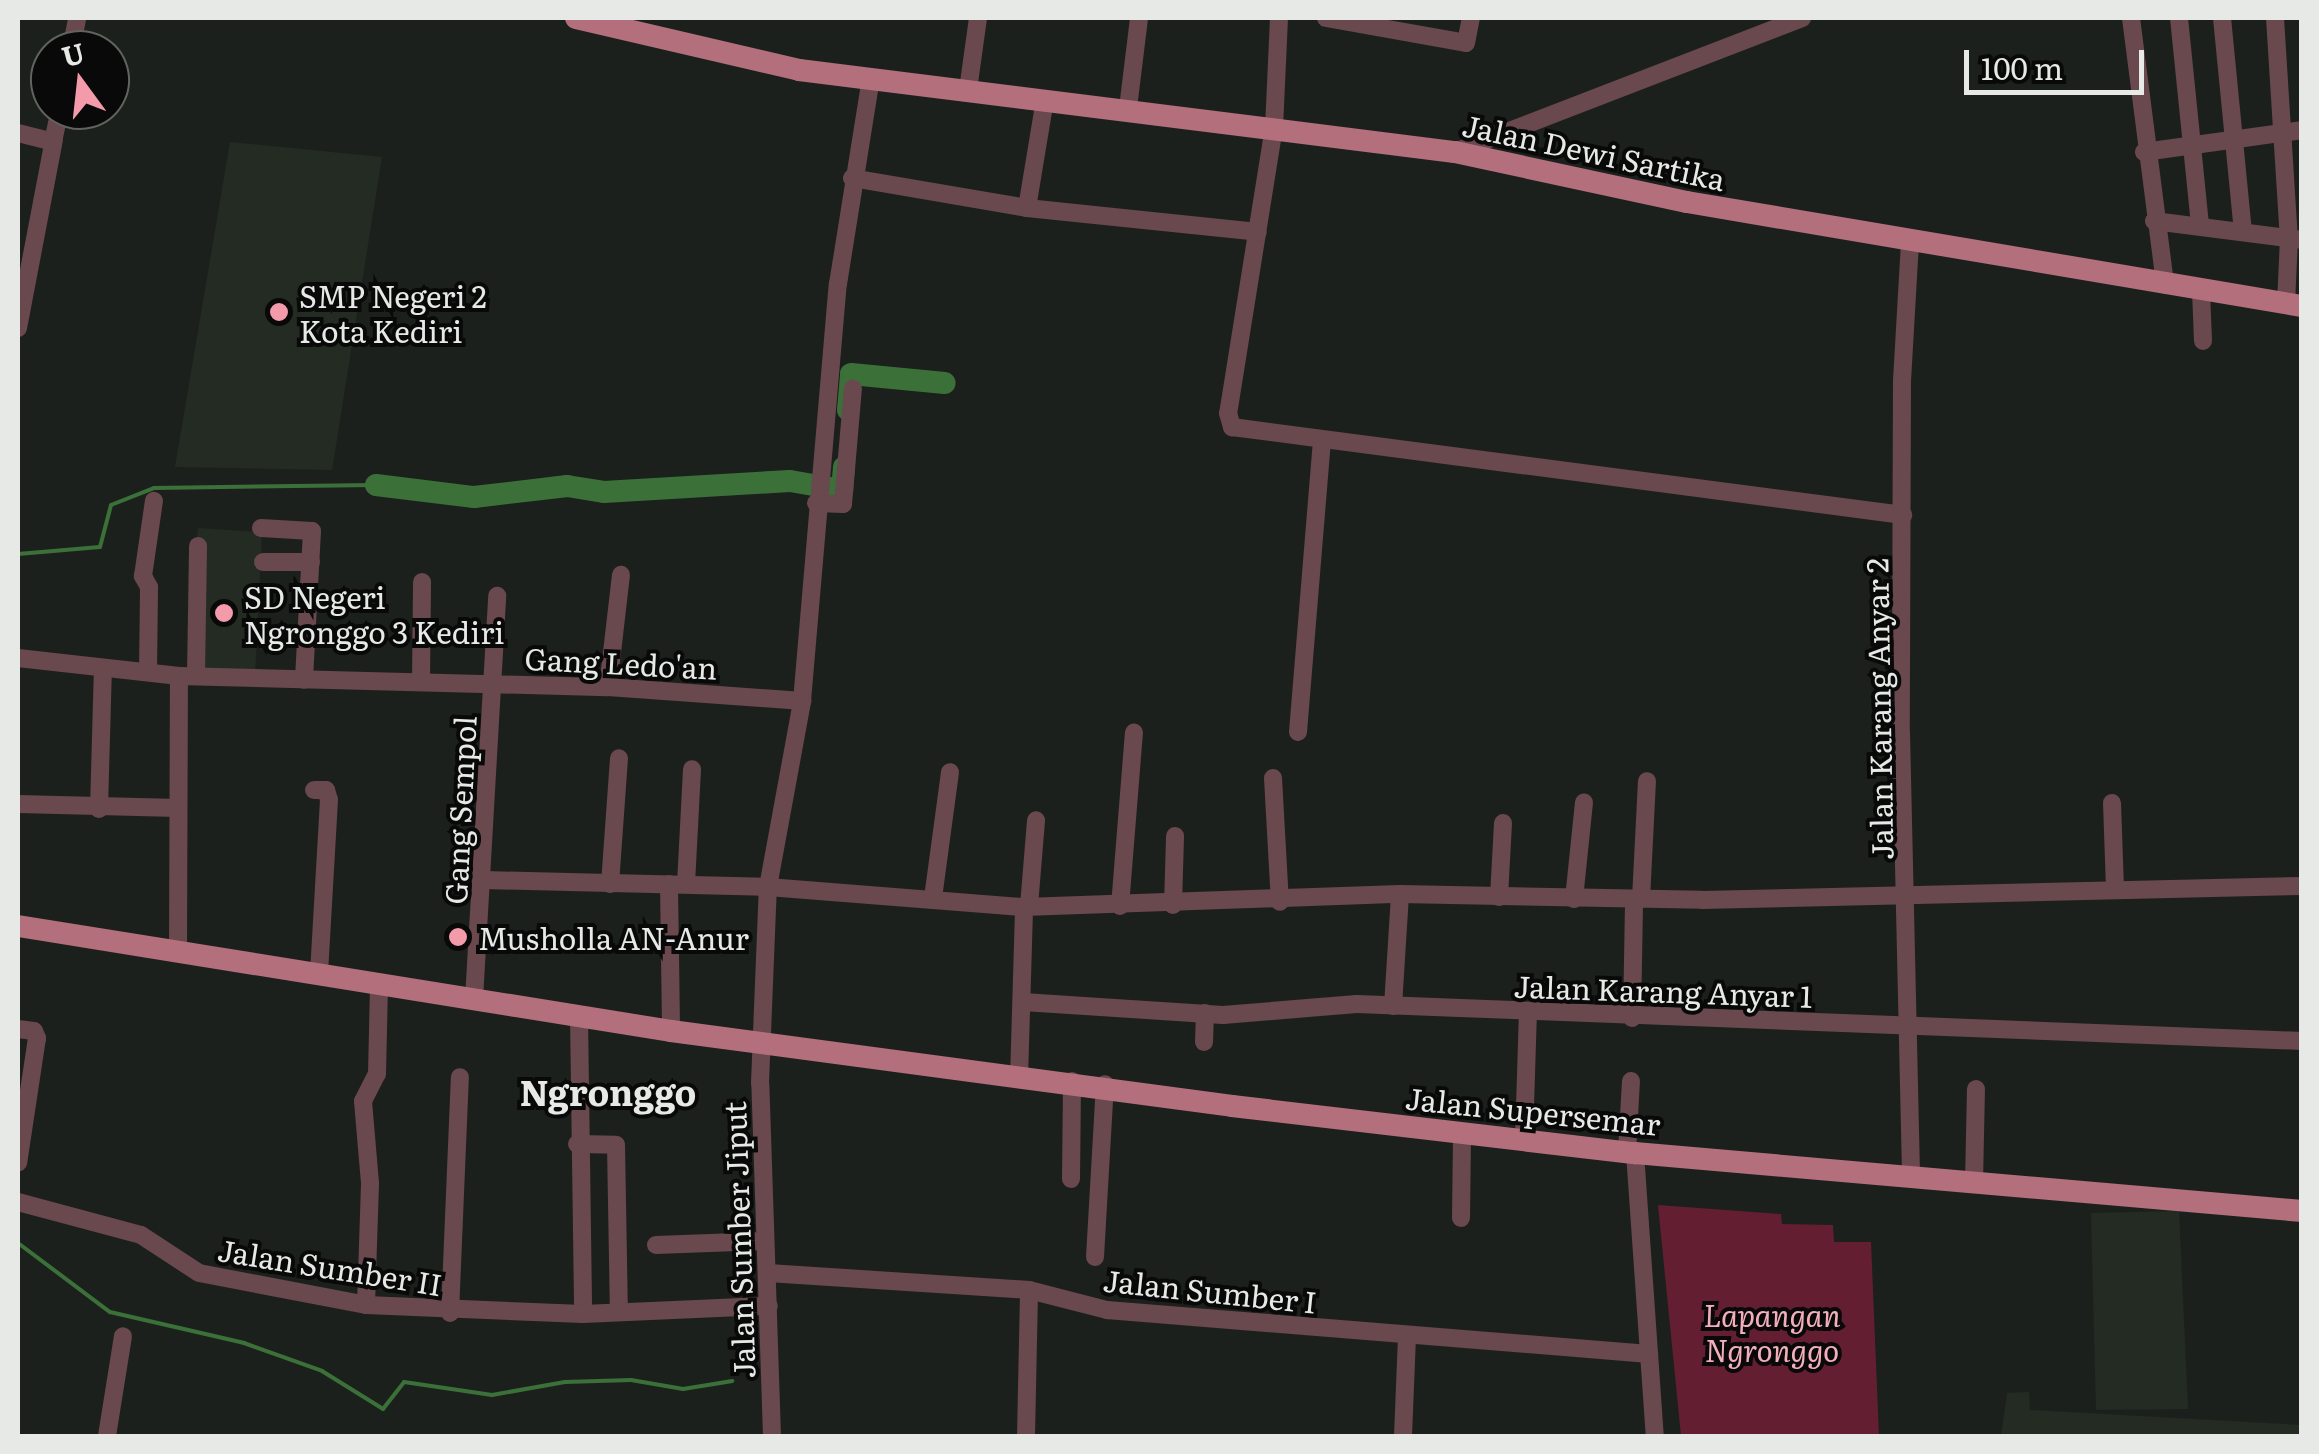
<!DOCTYPE html>
<html>
<head>
<meta charset="utf-8">
<style>
  body { margin:0 }
  #map { position:relative; width:2319px; height:1454px; overflow:hidden; background:#1c201c; font-family:Literata,serif }
  div>[style] { position:absolute }
  .built>* { inset:0; background:#232b22 }
  .green>* { inset:0; background:#641e31 }
  .stream>* { height:4px; margin:-2px; padding:0 2px; transform-origin:2px; border-radius:2px; background:#3b7139 }
  .river>* { height:22px; margin:-11px; padding:0 11px; transform-origin:11px; border-radius:11px; background:#3b7139 }
  .minor>* { height:18px; margin:-9px; padding:0 9px; transform-origin:9px; border-radius:9px; background:#69484e }
  .major>* { height:22px; margin:-11px; padding:0 11px; transform-origin:11px; border-radius:11px; background:#b36f7c }
  .dots>* { width:28px; height:28px; translate:-50% -50%; box-sizing:border-box; border:5px solid #080908; border-radius:50% }
  span { translate:-50% -50%; white-space:nowrap; text-align:center; line-height:1.15; -webkit-text-stroke:8px #080908; paint-order:stroke }
  .street-label { font-size:30px; color:#e6e9e6 }
  .poi-label { font-size:30px; color:#e6e9e6 }
  .left { translate:0 -50%; text-align:left }
  .park-label { font-size:30px; color:#f2afbb; font-style:italic }
  .quarter-label { font-size:35px; color:#e6e9e6; font-weight:700 }
  .frame { position:absolute; inset:0; border:20px solid #e6e9e6; pointer-events:none }
  .north { position:absolute; left:30px; top:30px; width:100px; height:100px; box-sizing:border-box; background:#080908; border:2px solid #616361; border-radius:50%; rotate:345deg; font-size:28px; font-weight:700; line-height:40px; text-align:center; color:#e6e9e6 }
  .north::after { content:''; display:block; margin:auto; width:35px; height:45px; background:#f39aab; clip-path:polygon(50% 0,100% 100%,50% 72%,0 100%) }
  .scale { position:absolute; left:1964px; top:50px; width:180px; height:45px; box-sizing:border-box; border:5px solid #e6e9e6; border-top:0; padding-left:12px; font-size:30px; line-height:35px; white-space:nowrap; color:#e6e9e6; -webkit-text-stroke:8px #080908; paint-order:stroke }
</style>
</head>
<body>
<div id="map">
  <div class="built">
    <i style="clip-path:polygon(230px 142px,382px 157px,332px 470px,175px 467px)"></i>
    <i style="clip-path:polygon(198px 528px,262px 532px,255px 676px,195px 673px,189px 629px)"></i>
    <i style="clip-path:polygon(2179px 1211px,2188px 1409px,2096px 1410px,2091px 1213px)"></i>
    <i style="clip-path:polygon(2029px 1392px,2030px 1410px,2301px 1425px,2301px 1436px,2001px 1436px,2007px 1393px)"></i>
  </div>
  <div class="green">
    <i style="clip-path:polygon(1658px 1205px,1781px 1214px,1782px 1224px,1833px 1225px,1834px 1242px,1871px 1242px,1879px 1436px,1681px 1436px)"></i>
  </div>
  <div class="stream">
    <i style="left:18px;top:554px;width:82px;rotate:-4.9deg"></i>
    <i style="left:100px;top:547px;width:43px;rotate:-75.3deg"></i>
    <i style="left:111px;top:505px;width:46px;rotate:-21.6deg"></i>
    <i style="left:154px;top:488px;width:222px;rotate:-0.8deg"></i>
    <i style="left:18px;top:1243px;width:115px;rotate:36.9deg"></i>
    <i style="left:110px;top:1312px;width:138px;rotate:13deg"></i>
    <i style="left:244px;top:1343px;width:83px;rotate:19.7deg"></i>
    <i style="left:322px;top:1371px;width:72px;rotate:31.9deg"></i>
    <i style="left:383px;top:1409px;width:34px;rotate:-52deg"></i>
    <i style="left:404px;top:1382px;width:89px;rotate:8.4deg"></i>
    <i style="left:492px;top:1395px;width:74px;rotate:-10.1deg"></i>
    <i style="left:565px;top:1382px;width:66px;rotate:-1.7deg"></i>
    <i style="left:631px;top:1380px;width:53px;rotate:9.8deg"></i>
    <i style="left:683px;top:1389px;width:50px;rotate:-9.3deg"></i>
  </div>
  <div class="river">
    <i style="left:848px;top:410px;width:36px;rotate:-85deg"></i>
    <i style="left:851px;top:374px;width:94px;rotate:5.5deg"></i>
    <i style="left:376px;top:485px;width:99px;rotate:7deg"></i>
    <i style="left:474px;top:497px;width:94px;rotate:-6.7deg"></i>
    <i style="left:567px;top:486px;width:37px;rotate:9deg"></i>
    <i style="left:604px;top:492px;width:186px;rotate:-3.4deg"></i>
    <i style="left:790px;top:481px;width:53px;rotate:9.8deg"></i>
    <i style="left:842px;top:490px;width:23px;rotate:-85deg"></i>
  </div>
  <div class="minor">
    <i style="left:1279px;top:18px;width:109px;rotate:92.6deg"></i>
    <i style="left:1274px;top:127px;width:290px;rotate:99.1deg"></i>
    <i style="left:1228px;top:413px;width:15px;rotate:74deg"></i>
    <i style="left:1232px;top:427px;width:677px;rotate:7.47deg"></i>
    <i style="left:1326px;top:18px;width:142px;rotate:10.1deg"></i>
    <i style="left:1466px;top:43px;width:25px;rotate:-79deg"></i>
    <i style="left:2131px;top:18px;width:269px;rotate:82.7deg"></i>
    <i style="left:2179px;top:18px;width:209px;rotate:84.2deg"></i>
    <i style="left:2222px;top:18px;width:215px;rotate:84.4deg"></i>
    <i style="left:2275px;top:18px;width:220px;rotate:86.4deg"></i>
    <i style="left:2289px;top:238px;width:66px;rotate:92.6deg"></i>
    <i style="left:71px;top:50px;width:33px;rotate:-79deg"></i>
    <i style="left:968px;top:90px;width:73px;rotate:-82.1deg"></i>
    <i style="left:1128px;top:108px;width:91px;rotate:-83deg"></i>
    <i style="left:18px;top:133px;width:36px;rotate:14deg"></i>
    <i style="left:53px;top:142px;width:33px;rotate:-78deg"></i>
    <i style="left:1455px;top:152px;width:372px;rotate:-21.1deg"></i>
    <i style="left:2144px;top:152px;width:160px;rotate:-7.9deg"></i>
    <i style="left:852px;top:178px;width:178px;rotate:9.7deg"></i>
    <i style="left:1027px;top:208px;width:232px;rotate:5.9deg"></i>
    <i style="left:1027px;top:208px;width:110px;rotate:-80.6deg"></i>
    <i style="left:2154px;top:221px;width:149px;rotate:7.3deg"></i>
    <i style="left:1910px;top:242px;width:138px;rotate:93.3deg"></i>
    <i style="left:1902px;top:380px;width:353px;rotate:90.2deg"></i>
    <i style="left:1901px;top:733px;width:443px;rotate:88.7deg"></i>
    <i style="left:2201px;top:291px;width:50px;rotate:87.7deg"></i>
    <i style="left:18px;top:328px;width:191px;rotate:-79.2deg"></i>
    <i style="left:816px;top:503px;width:27px;rotate:2deg"></i>
    <i style="left:843px;top:504px;width:116px;rotate:-85.1deg"></i>
    <i style="left:261px;top:528px;width:51px;rotate:3.4deg"></i>
    <i style="left:312px;top:531px;width:149px;rotate:93.1deg"></i>
    <i style="left:263px;top:562px;width:48px"></i>
    <i style="left:18px;top:658px;width:162px;rotate:6.4deg"></i>
    <i style="left:179px;top:676px;width:429px;rotate:1.5deg"></i>
    <i style="left:608px;top:687px;width:195px;rotate:4.1deg"></i>
    <i style="left:148px;top:672px;width:85px;rotate:-89.3deg"></i>
    <i style="left:149px;top:587px;width:13px;rotate:-119deg"></i>
    <i style="left:143px;top:576px;width:76px;rotate:-81.7deg"></i>
    <i style="left:196px;top:676px;width:130px;rotate:-89.1deg"></i>
    <i style="left:421px;top:681px;width:99px;rotate:-89.4deg"></i>
    <i style="left:608px;top:687px;width:113px;rotate:-83.4deg"></i>
    <i style="left:1298px;top:732px;width:293px;rotate:-85.3deg"></i>
    <i style="left:1273px;top:778px;width:124px;rotate:86.8deg"></i>
    <i style="left:314px;top:790px;width:12px"></i>
    <i style="left:326px;top:790px;width:10px;rotate:73deg"></i>
    <i style="left:329px;top:800px;width:173px;rotate:93.3deg"></i>
    <i style="left:2112px;top:803px;width:86px;rotate:88deg"></i>
    <i style="left:18px;top:804px;width:160px;rotate:1.4deg"></i>
    <i style="left:99px;top:809px;width:140px;rotate:-88.4deg"></i>
    <i style="left:484px;top:880px;width:284px;rotate:1.4deg"></i>
    <i style="left:768px;top:887px;width:257px;rotate:4.5deg"></i>
    <i style="left:1024px;top:907px;width:376px;rotate:-2deg"></i>
    <i style="left:1400px;top:894px;width:302px;rotate:1.1deg"></i>
    <i style="left:1702px;top:900px;width:600px;rotate:-1.34deg"></i>
    <i style="left:610px;top:884px;width:126px;rotate:-85.9deg"></i>
    <i style="left:669px;top:884px;width:147px;rotate:89.2deg"></i>
    <i style="left:686px;top:884px;width:115px;rotate:-87deg"></i>
    <i style="left:1499px;top:897px;width:74px;rotate:-86.9deg"></i>
    <i style="left:933px;top:898px;width:127px;rotate:-82.3deg"></i>
    <i style="left:1574px;top:899px;width:97px;rotate:-84.1deg"></i>
    <i style="left:1641px;top:899px;width:118px;rotate:-87.1deg"></i>
    <i style="left:1173px;top:905px;width:69px;rotate:-88.3deg"></i>
    <i style="left:1029px;top:906px;width:86px;rotate:-85.3deg"></i>
    <i style="left:1120px;top:906px;width:174px;rotate:-85.4deg"></i>
    <i style="left:178px;top:951px;width:275px;rotate:-89.8deg"></i>
    <i style="left:474px;top:999px;width:404px;rotate:-86.7deg"></i>
    <i style="left:1023px;top:1002px;width:200px;rotate:3.7deg"></i>
    <i style="left:1223px;top:1015px;width:134px;rotate:-4.7deg"></i>
    <i style="left:1357px;top:1004px;width:946px;rotate:2.24deg"></i>
    <i style="left:1393px;top:1006px;width:112px;rotate:-86.4deg"></i>
    <i style="left:579px;top:1016px;width:298px;rotate:89.2deg"></i>
    <i style="left:1632px;top:1018px;width:119px;rotate:-89deg"></i>
    <i style="left:18px;top:1029px;width:16px;rotate:7deg"></i>
    <i style="left:34px;top:1031px;width:8px;rotate:67deg"></i>
    <i style="left:37px;top:1038px;width:126px;rotate:98.6deg"></i>
    <i style="left:1204px;top:1042px;width:29px;rotate:-88deg"></i>
    <i style="left:1019px;top:1079px;width:172px;rotate:-88.3deg"></i>
    <i style="left:1524px;top:1138px;width:125px;rotate:-88.2deg"></i>
    <i style="left:577px;top:1144px;width:39px;rotate:1deg"></i>
    <i style="left:616px;top:1145px;width:167px;rotate:89deg"></i>
    <i style="left:1627px;top:1152px;width:71px;rotate:-86.8deg"></i>
    <i style="left:1635px;top:1153px;width:284px;rotate:86deg"></i>
    <i style="left:1071px;top:1179px;width:98px;rotate:-89.4deg"></i>
    <i style="left:1974px;top:1183px;width:94px;rotate:-88.8deg"></i>
    <i style="left:18px;top:1202px;width:127px;rotate:15deg"></i>
    <i style="left:141px;top:1235px;width:69px;rotate:33.2deg"></i>
    <i style="left:199px;top:1273px;width:170px;rotate:10.8deg"></i>
    <i style="left:366px;top:1305px;width:217px;rotate:2.4deg"></i>
    <i style="left:583px;top:1314px;width:186px;rotate:-2.5deg"></i>
    <i style="left:1461px;top:1218px;width:86px;rotate:-89.3deg"></i>
    <i style="left:656px;top:1245px;width:109px;rotate:-2.1deg"></i>
    <i style="left:1095px;top:1257px;width:173px;rotate:-86.7deg"></i>
    <i style="left:768px;top:1273px;width:262px;rotate:3.7deg"></i>
    <i style="left:1029px;top:1290px;width:81px;rotate:14.4deg"></i>
    <i style="left:1107px;top:1310px;width:544px;rotate:4.64deg"></i>
    <i style="left:366px;top:1305px;width:122px;rotate:-88.1deg"></i>
    <i style="left:370px;top:1183px;width:82px;rotate:-94.9deg"></i>
    <i style="left:363px;top:1101px;width:30px;rotate:-63deg"></i>
    <i style="left:377px;top:1074px;width:91px;rotate:-88.7deg"></i>
    <i style="left:450px;top:1313px;width:236px;rotate:-87.6deg"></i>
    <i style="left:107px;top:1436px;width:101px;rotate:-80.9deg"></i>
    <i style="left:772px;top:1436px;width:353px;rotate:-91.9deg"></i>
    <i style="left:760px;top:1083px;width:196px;rotate:-87.7deg"></i>
    <i style="left:768px;top:887px;width:189px;rotate:-79.6deg"></i>
    <i style="left:802px;top:701px;width:419px;rotate:-85.1deg"></i>
    <i style="left:838px;top:284px;width:208px;rotate:-80.9deg"></i>
    <i style="left:1026px;top:1436px;width:146px;rotate:-88.8deg"></i>
    <i style="left:1403px;top:1436px;width:98px;rotate:-87.7deg"></i>
  </div>
  <div class="major">
    <i style="left:576px;top:18px;width:229px;rotate:13.1deg"></i>
    <i style="left:799px;top:70px;width:661px;rotate:7.13deg"></i>
    <i style="left:1455px;top:152px;width:237px;rotate:12.2deg"></i>
    <i style="left:1687px;top:202px;width:624px;rotate:9.6deg"></i>
    <i style="left:18px;top:926px;width:661px;rotate:9.13deg"></i>
    <i style="left:671px;top:1031px;width:566px;rotate:7.61deg"></i>
    <i style="left:1232px;top:1106px;width:406px;rotate:6.7deg"></i>
    <i style="left:1635px;top:1153px;width:670px;rotate:4.97deg"></i>
  </div>
  <div class="dots">
    <i style="left:279px;top:312px;background:#f39aab"></i>
    <i style="left:224px;top:613px;background:#f39aab"></i>
    <i style="left:458px;top:937px;background:#f39aab"></i>
  </div>
  <div class="street-label">
    <span style="left:1594px;top:151px;rotate:12deg">Jalan Dewi Sartika</span>
    <span style="left:621px;top:662px;rotate:3deg">Gang Ledo'an</span>
    <span style="left:1878px;top:709px;rotate:-91deg">Jalan Karang Anyar 2</span>
    <span style="left:459px;top:810px;rotate:-87deg">Gang Sempol</span>
    <span style="left:1663px;top:990px;rotate:2deg">Jalan Karang Anyar 1</span>
    <span style="left:1533px;top:1110px;rotate:6deg">Jalan Supersemar</span>
    <span style="left:738px;top:1240px;rotate:-92deg">Jalan Sumber Jiput</span>
    <span style="left:330px;top:1266px;rotate:9deg">Jalan Sumber II</span>
    <span style="left:1210px;top:1290px;rotate:6deg">Jalan Sumber I</span>
  </div>
  <div class="poi-label">
    <span class="left" style="left:299px;top:312px">SMP Negeri 2<br>Kota Kediri</span>
    <span class="left" style="left:244px;top:613px">SD Negeri<br>Ngronggo 3 Kediri</span>
    <span class="left" style="left:478px;top:937px">Musholla AN-Anur</span>
  </div>
  <div class="park-label">
    <span style="left:1772px;top:1331px">Lapangan<br>Ngronggo</span>
  </div>
  <div class="quarter-label">
    <span style="left:608px;top:1091px">Ngronggo</span>
  </div>
  <div class="frame"></div>
  <div class="north">U</div>
  <div class="scale">100 m</div>
</div>
</body>
</html>
